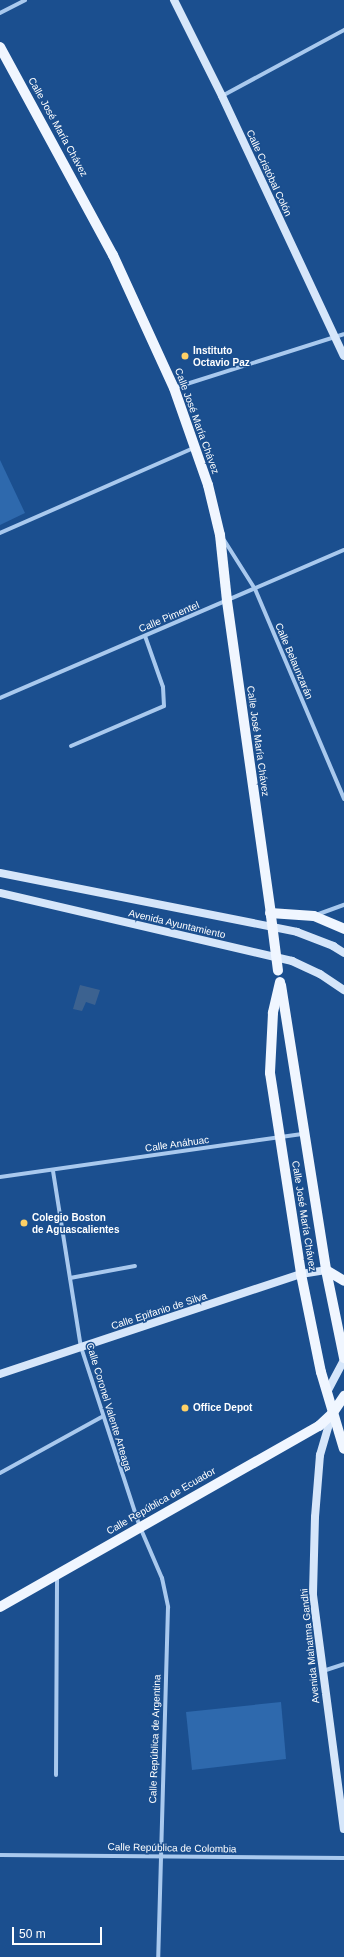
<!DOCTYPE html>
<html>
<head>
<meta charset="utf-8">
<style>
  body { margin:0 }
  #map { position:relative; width:344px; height:1957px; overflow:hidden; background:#1b4f8f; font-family:Arial,sans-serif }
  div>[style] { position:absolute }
  .green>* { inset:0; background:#2e69ad }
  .water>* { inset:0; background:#3c6290 }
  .street>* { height:4px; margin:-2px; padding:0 2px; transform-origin:2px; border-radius:2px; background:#a9c9ee }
  .secondary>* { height:8px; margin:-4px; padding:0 4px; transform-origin:4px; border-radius:4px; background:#d6e6fa }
  .primary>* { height:10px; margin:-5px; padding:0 5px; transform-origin:5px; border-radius:5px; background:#f0f6ff }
  .primary-bridge>* { height:10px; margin:-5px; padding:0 5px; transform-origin:5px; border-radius:5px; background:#f0f6ff }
  .dots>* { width:11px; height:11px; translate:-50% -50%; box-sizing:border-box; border:2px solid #1b4f8f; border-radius:50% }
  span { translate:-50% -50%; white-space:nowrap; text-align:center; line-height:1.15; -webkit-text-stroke:3px #1b4f8f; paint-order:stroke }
  .street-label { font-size:10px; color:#fff }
  .poi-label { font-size:10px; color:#fff; font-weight:700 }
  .left { translate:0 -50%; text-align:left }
  .scale { position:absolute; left:12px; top:1927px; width:90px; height:18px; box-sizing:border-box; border:2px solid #fff; border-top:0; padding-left:5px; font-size:12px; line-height:14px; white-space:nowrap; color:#fff; -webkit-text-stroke:3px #1b4f8f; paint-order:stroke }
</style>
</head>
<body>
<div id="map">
  <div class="green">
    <i style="clip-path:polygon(0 460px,25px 513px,0 525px)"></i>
    <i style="clip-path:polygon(281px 1702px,286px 1759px,192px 1770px,186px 1712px)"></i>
  </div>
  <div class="water">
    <i style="clip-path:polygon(80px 985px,100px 990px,95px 1005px,86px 1002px,82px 1011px,73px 1009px)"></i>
  </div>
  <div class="street">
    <i style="left:0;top:13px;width:28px;rotate:-27deg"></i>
    <i style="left:222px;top:96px;width:139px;rotate:-28.4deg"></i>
    <i style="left:174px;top:388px;width:178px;rotate:-17.6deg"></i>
    <i style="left:0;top:533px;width:212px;rotate:-23.7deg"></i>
    <i style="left:224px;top:540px;width:58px;rotate:57.7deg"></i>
    <i style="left:255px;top:589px;width:228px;rotate:67deg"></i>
    <i style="left:0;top:698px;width:374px;rotate:-23.3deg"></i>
    <i style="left:71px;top:746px;width:101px;rotate:-23.3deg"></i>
    <i style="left:164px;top:706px;width:19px;rotate:-93deg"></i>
    <i style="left:163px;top:687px;width:54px;rotate:-109.4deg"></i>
    <i style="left:316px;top:915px;width:30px;rotate:-20deg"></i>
    <i style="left:53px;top:1171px;width:178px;rotate:81deg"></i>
    <i style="left:81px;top:1347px;width:189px;rotate:71.9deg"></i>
    <i style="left:140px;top:1527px;width:56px;rotate:66.7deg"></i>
    <i style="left:162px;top:1578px;width:30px;rotate:78deg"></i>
    <i style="left:168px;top:1607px;width:350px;rotate:91.6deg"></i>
    <i style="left:0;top:1177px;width:307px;rotate:-8.1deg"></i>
    <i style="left:70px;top:1278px;width:66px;rotate:-10.5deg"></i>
    <i style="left:0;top:1473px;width:116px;rotate:-28.8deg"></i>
    <i style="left:323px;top:1671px;width:22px;rotate:-18deg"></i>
    <i style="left:56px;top:1775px;width:199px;rotate:-89.7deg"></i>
    <i style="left:0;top:1855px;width:344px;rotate:0.5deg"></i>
  </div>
  <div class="secondary">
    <i style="left:174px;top:0;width:107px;rotate:63.4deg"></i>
    <i style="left:222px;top:96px;width:287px;rotate:64.9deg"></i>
    <i style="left:0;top:873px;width:303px;rotate:11.2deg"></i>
    <i style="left:297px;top:932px;width:39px;rotate:21deg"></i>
    <i style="left:333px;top:946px;width:13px;rotate:32deg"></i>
    <i style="left:0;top:893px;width:300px;rotate:13.1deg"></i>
    <i style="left:292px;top:961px;width:31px;rotate:25deg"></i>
    <i style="left:320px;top:974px;width:29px;rotate:34deg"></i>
    <i style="left:0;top:1374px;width:317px;rotate:-18.4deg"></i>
    <i style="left:301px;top:1274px;width:25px;rotate:-9deg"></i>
    <i style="left:327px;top:1392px;width:36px;rotate:-62deg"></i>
    <i style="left:332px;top:1414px;width:43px;rotate:106.3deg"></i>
    <i style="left:320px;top:1455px;width:62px;rotate:94.6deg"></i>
    <i style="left:315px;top:1517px;width:78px;rotate:91.5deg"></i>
    <i style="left:313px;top:1595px;width:236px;rotate:82.5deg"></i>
  </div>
  <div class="primary">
    <i style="left:0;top:47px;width:237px;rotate:61.5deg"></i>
    <i style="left:113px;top:255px;width:146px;rotate:65.4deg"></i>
    <i style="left:174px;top:388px;width:103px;rotate:70.7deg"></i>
    <i style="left:208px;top:485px;width:51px;rotate:76.5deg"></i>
    <i style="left:220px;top:535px;width:66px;rotate:83.9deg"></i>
    <i style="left:227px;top:601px;width:318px;rotate:82deg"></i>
    <i style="left:270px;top:913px;width:44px;rotate:3.9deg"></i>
    <i style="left:314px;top:916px;width:33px;rotate:23deg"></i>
    <i style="left:280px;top:982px;width:32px;rotate:103deg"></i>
    <i style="left:273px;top:1013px;width:60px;rotate:92.9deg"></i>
    <i style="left:270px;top:1073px;width:203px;rotate:81.2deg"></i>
    <i style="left:301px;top:1274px;width:100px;rotate:78.5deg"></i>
    <i style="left:321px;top:1372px;width:80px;rotate:73.4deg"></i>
    <i style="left:281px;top:985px;width:289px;rotate:81deg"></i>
    <i style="left:326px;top:1270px;width:90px;rotate:78.4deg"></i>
    <i style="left:326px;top:1270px;width:21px;rotate:31deg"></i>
    <i style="left:0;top:1607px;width:367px;rotate:-29.6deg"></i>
    <i style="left:319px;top:1426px;width:18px;rotate:-43deg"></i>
    <i style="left:332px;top:1414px;width:22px;rotate:-56deg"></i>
  </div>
  <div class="primary-bridge">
    <i style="left:271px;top:916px;width:55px;rotate:82.7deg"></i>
  </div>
  <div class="dots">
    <i style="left:185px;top:356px;background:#ffd166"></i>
    <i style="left:24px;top:1223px;background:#ffd166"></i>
    <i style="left:185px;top:1408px;background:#ffd166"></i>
  </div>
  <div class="street-label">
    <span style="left:58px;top:127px;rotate:61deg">Calle José María Chávez</span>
    <span style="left:269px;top:173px;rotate:65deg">Calle Cristóbal Colón</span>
    <span style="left:197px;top:421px;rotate:70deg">Calle José María Chávez</span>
    <span style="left:169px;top:617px;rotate:-23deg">Calle Pimentel</span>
    <span style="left:294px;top:661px;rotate:67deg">Calle Belaunzarán</span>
    <span style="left:258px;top:741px;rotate:82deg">Calle José María Chávez</span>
    <span style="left:177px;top:924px;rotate:13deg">Avenida Ayuntamiento</span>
    <span style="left:177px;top:1144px;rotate:-8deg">Calle Anáhuac</span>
    <span style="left:304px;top:1216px;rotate:81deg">Calle José María Chávez</span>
    <span style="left:159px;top:1311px;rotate:-18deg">Calle Epifanio de Silva</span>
    <span style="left:109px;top:1407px;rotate:73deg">Calle Coronel Valente Arteaga</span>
    <span style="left:161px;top:1501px;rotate:-30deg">Calle República de Ecuador</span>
    <span style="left:310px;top:1646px;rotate:-96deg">Avenida Mahatma Gandhi</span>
    <span style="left:155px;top:1739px;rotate:-88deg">Calle República de Argentina</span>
    <span style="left:172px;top:1848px;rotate:1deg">Calle República de Colombia</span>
  </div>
  <div class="poi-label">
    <span class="left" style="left:193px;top:356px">Instituto<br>Octavio Paz</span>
    <span class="left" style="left:32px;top:1223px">Colegio Boston<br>de Aguascalientes</span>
    <span class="left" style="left:193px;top:1408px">Office Depot</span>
  </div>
  <div class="scale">50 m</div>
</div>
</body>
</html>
